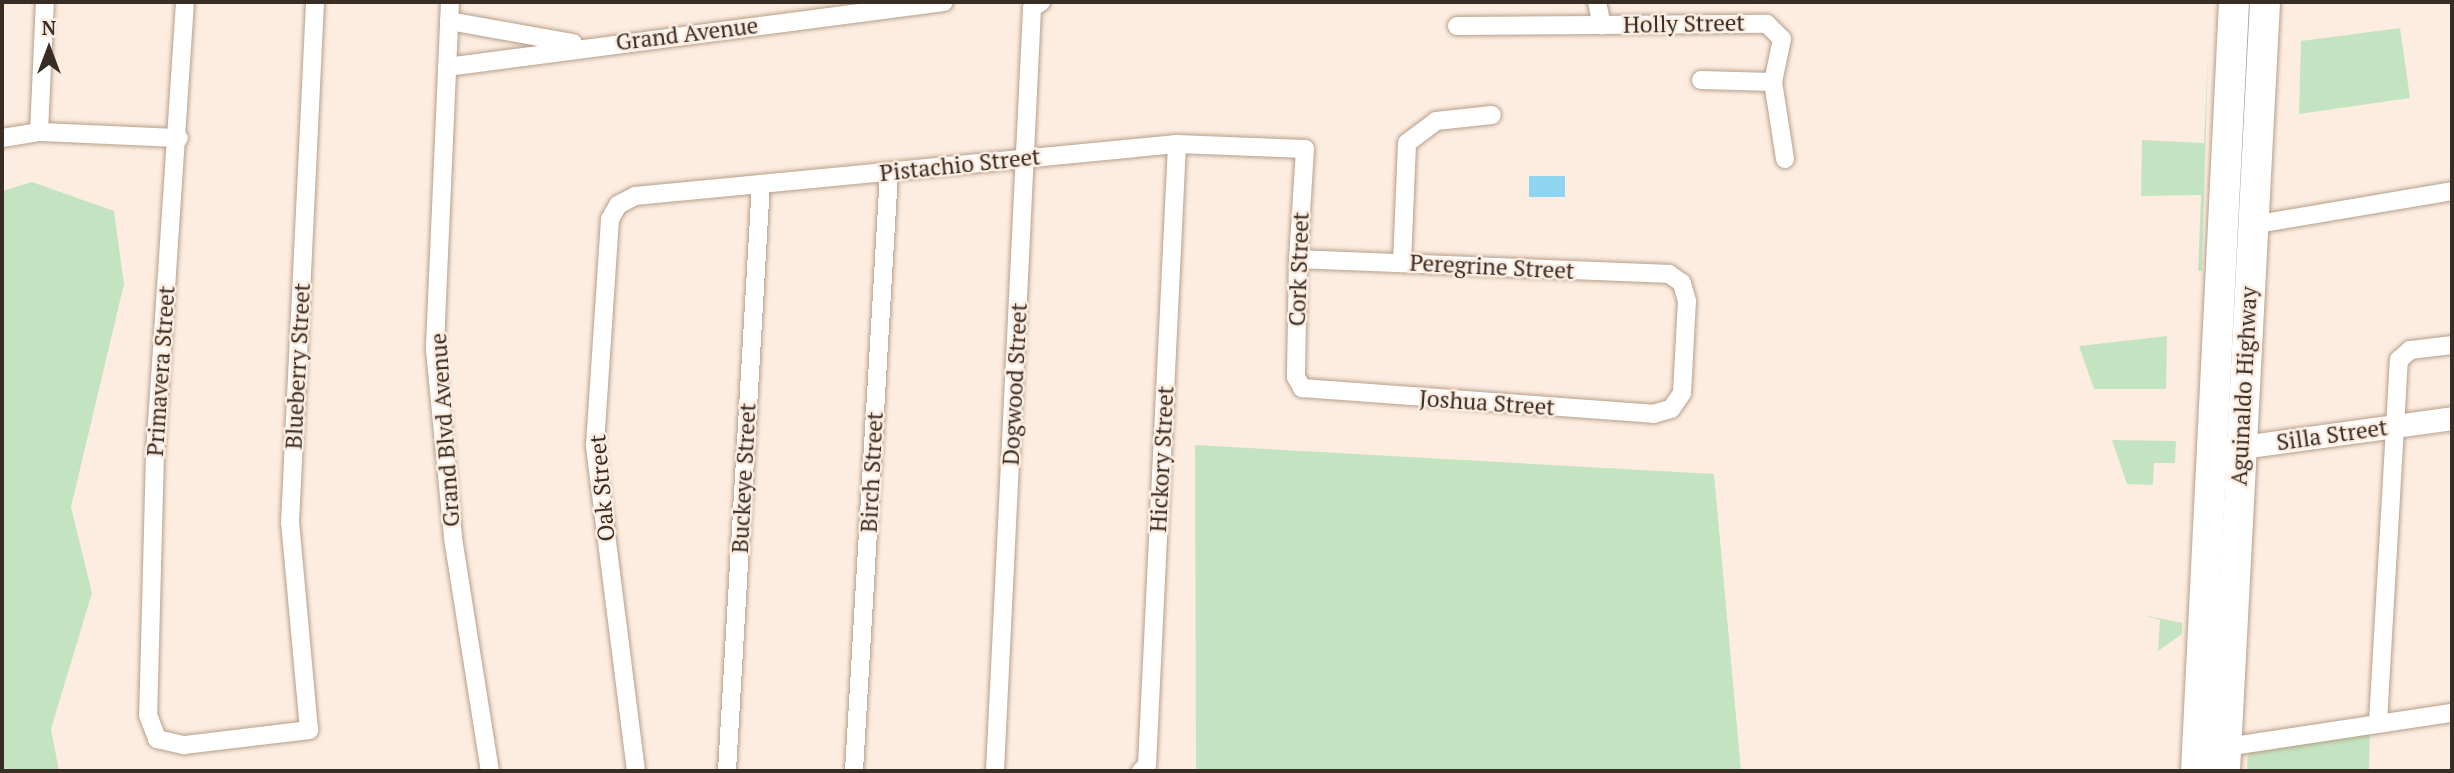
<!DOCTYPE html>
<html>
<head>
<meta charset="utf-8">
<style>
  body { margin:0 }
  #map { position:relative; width:2454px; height:773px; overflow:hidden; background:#fdede0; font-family:"PT Serif",serif }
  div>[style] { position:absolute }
  .green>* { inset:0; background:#c4e4c1 }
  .water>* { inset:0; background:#8fd5f1 }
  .roads { filter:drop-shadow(0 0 2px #b79e89) drop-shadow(0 0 2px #b79e89) }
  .minor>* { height:18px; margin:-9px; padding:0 9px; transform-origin:9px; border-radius:9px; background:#fff }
  .tertiary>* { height:23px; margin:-11.5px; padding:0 11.5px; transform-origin:11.5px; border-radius:11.5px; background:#fff }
  .trunk>* { height:30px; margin:-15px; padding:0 15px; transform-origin:15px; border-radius:15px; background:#fff }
  span { translate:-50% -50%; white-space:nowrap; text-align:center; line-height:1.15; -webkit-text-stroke:5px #fdede0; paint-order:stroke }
  .street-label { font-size:23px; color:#372d24 }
  .frame { position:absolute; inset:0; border:4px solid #372d24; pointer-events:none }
  .north { position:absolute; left:14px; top:14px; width:70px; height:70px; -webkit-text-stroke:5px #fdede0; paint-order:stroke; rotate:0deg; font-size:19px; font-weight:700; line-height:28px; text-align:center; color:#372d24 }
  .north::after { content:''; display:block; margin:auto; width:24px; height:32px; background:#372d24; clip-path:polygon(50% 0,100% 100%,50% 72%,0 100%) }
</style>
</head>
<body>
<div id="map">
  <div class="green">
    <i style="clip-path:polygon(2400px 28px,2410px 98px,2299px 114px,2301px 41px)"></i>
    <i style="clip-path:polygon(2208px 55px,2202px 271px,2198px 271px,2201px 195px,2141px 196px,2142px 140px,2204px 143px)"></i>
    <i style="clip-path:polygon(32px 182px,114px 211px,124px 284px,71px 507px,92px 593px,51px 729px,59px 771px,2px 771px,2px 191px)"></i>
    <i style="clip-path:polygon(2167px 336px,2166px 389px,2094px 389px,2079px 346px)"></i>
    <i style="clip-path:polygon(2112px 440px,2176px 441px,2175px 463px,2154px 463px,2153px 485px,2127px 484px)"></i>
    <i style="clip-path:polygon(1195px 445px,1714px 474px,1741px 771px,1196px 771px)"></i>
    <i style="clip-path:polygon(2143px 615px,2182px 623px,2182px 634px,2158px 651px,2160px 620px)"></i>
    <i style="clip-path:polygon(2370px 730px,2369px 771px,2247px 771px,2248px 747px)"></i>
  </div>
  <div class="water">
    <i style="clip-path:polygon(1529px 176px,1565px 176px,1565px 197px,1529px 197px)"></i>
  </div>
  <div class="roads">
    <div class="minor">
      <i style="left:185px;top:2px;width:452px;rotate:93.8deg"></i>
      <i style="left:155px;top:453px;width:262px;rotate:91.5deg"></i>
      <i style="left:148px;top:715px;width:26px;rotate:69deg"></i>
      <i style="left:157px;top:739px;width:28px;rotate:13deg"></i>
      <i style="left:184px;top:745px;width:126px;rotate:-6.8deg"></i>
      <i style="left:309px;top:730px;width:208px;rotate:-95.2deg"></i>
      <i style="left:290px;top:523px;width:522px;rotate:-87.25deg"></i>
      <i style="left:450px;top:2px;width:348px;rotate:92.5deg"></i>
      <i style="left:435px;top:350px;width:189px;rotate:84.5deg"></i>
      <i style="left:453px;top:538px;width:236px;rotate:81deg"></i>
      <i style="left:1597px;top:2px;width:24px;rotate:78deg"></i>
      <i style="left:449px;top:21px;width:126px;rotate:10.1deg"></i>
      <i style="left:1457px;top:26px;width:310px;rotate:-0.4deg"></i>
      <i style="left:1767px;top:24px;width:21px;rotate:45deg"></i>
      <i style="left:1782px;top:39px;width:44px;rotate:101.8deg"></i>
      <i style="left:1773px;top:82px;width:78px;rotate:81.1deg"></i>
      <i style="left:447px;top:67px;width:501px;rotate:-7.45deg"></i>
      <i style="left:1701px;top:80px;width:72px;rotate:1.6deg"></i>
      <i style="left:39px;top:132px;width:130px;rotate:-87.4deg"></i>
      <i style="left:2px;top:138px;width:37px;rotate:-9deg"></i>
      <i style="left:39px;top:132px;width:140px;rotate:2.5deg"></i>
      <i style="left:2252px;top:225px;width:203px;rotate:-9.6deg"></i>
      <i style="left:1402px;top:263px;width:120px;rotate:-87.6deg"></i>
      <i style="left:1407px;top:143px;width:36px;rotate:-37deg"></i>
      <i style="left:1436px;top:121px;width:56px;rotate:-6.1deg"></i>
      <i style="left:2378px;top:722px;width:363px;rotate:-86.7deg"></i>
      <i style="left:2399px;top:360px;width:15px;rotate:-42deg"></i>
      <i style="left:2410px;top:350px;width:42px;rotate:-6.8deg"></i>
      <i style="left:2226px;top:747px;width:229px;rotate:-8.6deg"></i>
      <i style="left:636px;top:771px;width:329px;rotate:-97.2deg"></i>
      <i style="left:595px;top:445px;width:226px;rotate:-86.2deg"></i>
      <i style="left:610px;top:219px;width:16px;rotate:-60deg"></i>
      <i style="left:618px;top:205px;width:19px;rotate:-28deg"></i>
      <i style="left:635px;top:196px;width:544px;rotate:-5.48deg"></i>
      <i style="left:1177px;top:144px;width:128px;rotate:2.2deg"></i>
      <i style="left:1305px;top:149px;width:110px;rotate:93.6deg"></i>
      <i style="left:1298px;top:259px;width:118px;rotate:91deg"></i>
      <i style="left:1296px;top:377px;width:13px;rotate:61deg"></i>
      <i style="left:1302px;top:388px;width:352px;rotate:4.2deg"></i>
      <i style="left:1653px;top:414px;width:19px;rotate:-16deg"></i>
      <i style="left:1671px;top:409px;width:19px;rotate:-55deg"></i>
      <i style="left:1682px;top:393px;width:92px;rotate:-86.9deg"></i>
      <i style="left:1687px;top:301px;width:19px;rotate:-106deg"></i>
      <i style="left:1682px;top:283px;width:16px;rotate:-145deg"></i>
      <i style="left:1669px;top:274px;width:371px;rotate:-177.7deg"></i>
      <i style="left:727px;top:771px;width:588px;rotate:-86.69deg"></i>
      <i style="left:854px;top:771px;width:599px;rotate:-86.65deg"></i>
      <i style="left:995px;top:771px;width:764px;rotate:-87.22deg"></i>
      <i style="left:1032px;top:8px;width:11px;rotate:-34deg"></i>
      <i style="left:1141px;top:771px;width:8px;rotate:-45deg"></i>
      <i style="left:1147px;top:765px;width:622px;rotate:-87.23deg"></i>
    </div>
    <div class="tertiary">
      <i style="left:2227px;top:449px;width:227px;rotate:-7.8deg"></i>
    </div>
    <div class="trunk">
      <i style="left:2196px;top:771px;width:770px;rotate:-87.17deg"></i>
      <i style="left:2225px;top:771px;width:770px;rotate:-87.02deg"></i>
    </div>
  </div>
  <div class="street-label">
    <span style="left:1684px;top:24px;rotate:-1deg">Holly Street</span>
    <span style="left:687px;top:34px;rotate:-7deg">Grand Avenue</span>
    <span style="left:960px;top:165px;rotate:-6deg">Pistachio Street</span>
    <span style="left:1492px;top:267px;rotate:3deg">Peregrine Street</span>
    <span style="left:1299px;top:269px;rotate:-88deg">Cork Street</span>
    <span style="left:298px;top:366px;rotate:-87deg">Blueberry Street</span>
    <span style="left:161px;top:371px;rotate:-86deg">Primavera Street</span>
    <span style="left:1015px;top:384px;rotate:-87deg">Dogwood Street</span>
    <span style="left:2244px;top:386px;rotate:-87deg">Aguinaldo Highway</span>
    <span style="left:1487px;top:403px;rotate:4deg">Joshua Street</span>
    <span style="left:445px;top:430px;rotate:-94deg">Grand Blvd Avenue</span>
    <span style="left:2332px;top:435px;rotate:-8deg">Silla Street</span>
    <span style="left:1162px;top:459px;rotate:-87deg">Hickory Street</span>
    <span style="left:872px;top:472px;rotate:-87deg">Birch Street</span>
    <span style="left:744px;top:478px;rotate:-87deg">Buckeye Street</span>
    <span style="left:602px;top:488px;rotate:-95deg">Oak Street</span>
  </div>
  <div class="frame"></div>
  <div class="north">N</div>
</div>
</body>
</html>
